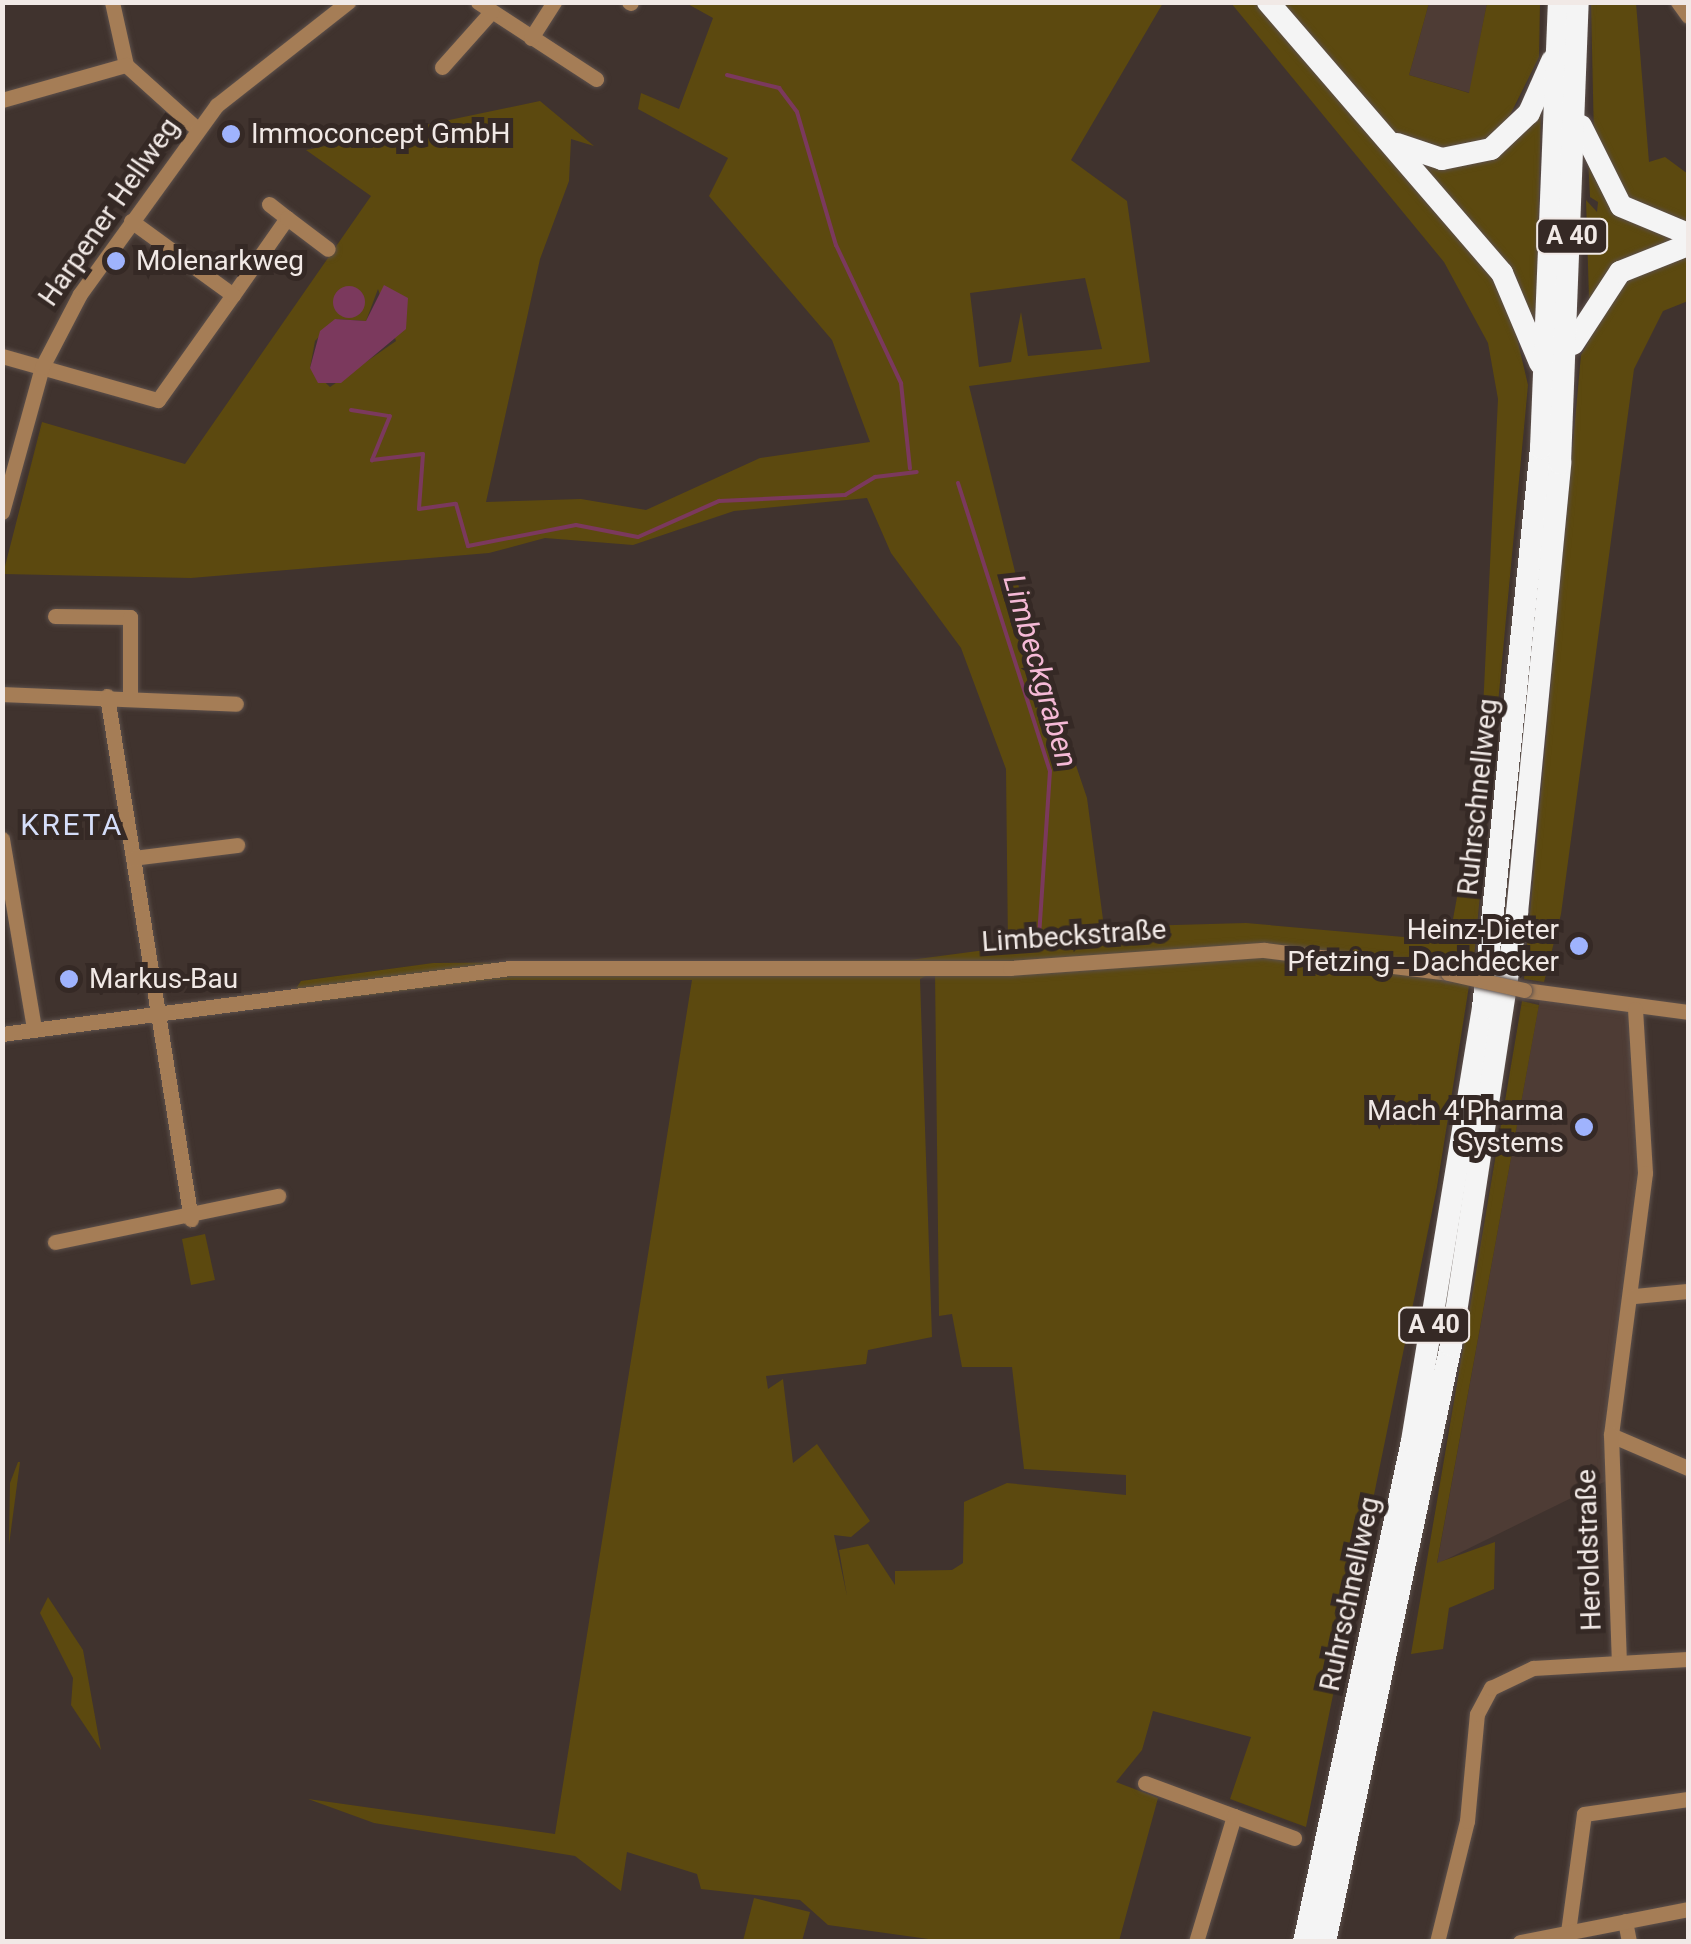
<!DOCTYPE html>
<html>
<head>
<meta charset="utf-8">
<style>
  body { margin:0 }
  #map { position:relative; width:1691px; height:1944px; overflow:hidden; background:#40332e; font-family:Roboto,sans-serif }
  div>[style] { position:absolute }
  .built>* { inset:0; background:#4e3c35 }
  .green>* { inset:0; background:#5c490f }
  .water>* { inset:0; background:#7b395d }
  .round { border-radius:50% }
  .stream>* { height:4px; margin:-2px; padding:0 2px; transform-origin:2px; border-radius:2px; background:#7b395d }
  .roads { filter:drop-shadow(0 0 2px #5c504b) drop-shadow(0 0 2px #5c504b) }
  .minor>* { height:15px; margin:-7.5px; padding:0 7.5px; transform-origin:7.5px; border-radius:7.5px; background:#a57d56 }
  .highway>* { height:22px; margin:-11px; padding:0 11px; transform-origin:11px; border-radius:11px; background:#f4f4f4 }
  .bridges { filter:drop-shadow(0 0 2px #5c504b) drop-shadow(0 0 2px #5c504b) }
  .minor-bridge>* { height:15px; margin:-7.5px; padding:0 7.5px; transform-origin:7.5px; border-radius:7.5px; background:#a57d56 }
  .dots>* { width:28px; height:28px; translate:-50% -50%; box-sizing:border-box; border:5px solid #352925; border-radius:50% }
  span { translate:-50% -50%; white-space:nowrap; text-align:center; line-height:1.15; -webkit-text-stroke:10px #352925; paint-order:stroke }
  .shield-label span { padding:2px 8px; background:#352925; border:2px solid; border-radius:8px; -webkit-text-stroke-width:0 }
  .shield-label { font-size:25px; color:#f1e9e6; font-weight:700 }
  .poi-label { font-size:28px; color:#f1e9e6 }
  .left { translate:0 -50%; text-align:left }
  .right { translate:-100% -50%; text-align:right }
  .street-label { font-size:28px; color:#f1e9e6 }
  .water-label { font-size:30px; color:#f5b9d6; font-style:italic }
  .neighbourhood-label { font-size:30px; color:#d5defa; letter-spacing:2.5px }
  .frame { position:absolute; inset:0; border:5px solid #f1e9e6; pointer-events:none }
</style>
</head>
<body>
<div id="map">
  <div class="built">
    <i style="clip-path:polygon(1429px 3px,1487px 3px,1470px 93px,1409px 75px)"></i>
    <i style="clip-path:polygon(1541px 993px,1635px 1009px,1646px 1136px,1610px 1479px,1437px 1564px)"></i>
  </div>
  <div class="green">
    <i style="clip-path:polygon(evenodd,686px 3px,1163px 3px,1071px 160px,1127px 201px,1150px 362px,969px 386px,1028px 624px,1087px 798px,1104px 927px,1246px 923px,1449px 941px,1480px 771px,1498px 399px,1488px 343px,1444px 262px,1231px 3px,1429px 3px,1409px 75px,1469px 93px,1487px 3px,1540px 3px,1539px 57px,1500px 135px,1454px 153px,1401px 136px,1509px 304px,1528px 385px,1475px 948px,1437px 1187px,1306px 1827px,1230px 1799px,1251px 1737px,1153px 1711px,1142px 1750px,1116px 1782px,1158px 1798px,1119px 1941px,950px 1942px,828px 1925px,800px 1900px,701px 1889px,697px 1874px,627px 1852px,621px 1891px,575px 1856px,374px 1823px,308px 1799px,555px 1834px,692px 980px,491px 980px,284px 1006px,301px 981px,433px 963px,910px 960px,1008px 947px,1006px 769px,961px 648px,891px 553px,867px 498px,734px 511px,633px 545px,545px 538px,489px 553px,191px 578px,3px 574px,42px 422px,185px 464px,371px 196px,306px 150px,540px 101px,594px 146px,571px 139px,569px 181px,540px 259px,486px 502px,581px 499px,646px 510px,760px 458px,870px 442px,832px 340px,709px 196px,728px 158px,638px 109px,641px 93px,679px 109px,713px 18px,686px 3px,1085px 278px,1102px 349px,1028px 356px,1021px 312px,1011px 362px,979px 367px,970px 293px,1085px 278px,686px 3px,378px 289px,396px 341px,330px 387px,310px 368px,315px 341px,336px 319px,366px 321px,378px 289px,686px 3px,935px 971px,939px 1316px,952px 1314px,962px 1367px,1012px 1367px,1024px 1469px,1126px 1475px,1126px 1495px,1007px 1483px,964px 1502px,963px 1563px,952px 1570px,895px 1571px,895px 1585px,868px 1544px,839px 1550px,847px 1596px,834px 1535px,851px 1537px,870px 1521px,817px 1444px,793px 1463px,783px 1379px,768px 1389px,766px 1376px,866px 1364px,868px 1350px,932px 1337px,920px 979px,935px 971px)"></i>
    <i style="clip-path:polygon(1591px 3px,1636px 3px,1649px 162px,1665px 157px,1688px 174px,1688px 229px,1637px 211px,1594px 138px)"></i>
    <i style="clip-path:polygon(1541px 107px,1536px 332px,1413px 160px,1457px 167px)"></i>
    <i style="clip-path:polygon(1588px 157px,1624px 218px,1678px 239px,1632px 255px,1589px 298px,1586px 200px,1597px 212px,1598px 202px,1590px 197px)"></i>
    <i style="clip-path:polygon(1688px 254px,1688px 301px,1663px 311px,1634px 369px,1561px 914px,1544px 982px,1524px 979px,1581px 355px,1625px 276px)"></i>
    <i style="clip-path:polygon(1522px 1001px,1539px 1005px,1437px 1563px,1495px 1542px,1494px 1589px,1449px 1608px,1443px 1649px,1411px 1654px)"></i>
    <i style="clip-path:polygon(205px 1234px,215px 1280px,191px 1285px,182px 1239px)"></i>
    <i style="clip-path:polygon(18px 1462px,20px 1462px,9px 1545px,10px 1483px)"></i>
    <i style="clip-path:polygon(48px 1597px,83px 1650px,101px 1750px,71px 1705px,73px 1678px,40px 1613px)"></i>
    <i style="clip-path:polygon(754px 1898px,810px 1912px,802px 1941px,743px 1941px)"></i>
  </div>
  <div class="water">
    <i style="clip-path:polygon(384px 285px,408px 298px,406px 329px,341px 383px,318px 383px,310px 368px,320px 331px,335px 319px,366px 321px)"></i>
    <i class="round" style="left:333px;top:286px;width:32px;height:32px"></i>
  </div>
  <div class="stream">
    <i style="left:727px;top:75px;width:54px;rotate:14deg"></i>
    <i style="left:779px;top:88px;width:30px;rotate:53deg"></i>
    <i style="left:797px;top:112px;width:139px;rotate:73.7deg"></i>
    <i style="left:836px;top:245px;width:153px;rotate:64.8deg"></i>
    <i style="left:901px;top:383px;width:86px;rotate:84deg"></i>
    <i style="left:351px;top:410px;width:39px;rotate:9deg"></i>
    <i style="left:390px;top:416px;width:48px;rotate:112.2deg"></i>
    <i style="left:372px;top:460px;width:51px;rotate:-6.7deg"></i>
    <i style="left:423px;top:454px;width:55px;rotate:94.2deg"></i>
    <i style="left:419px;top:509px;width:37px;rotate:-8deg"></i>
    <i style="left:456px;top:504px;width:44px;rotate:74.1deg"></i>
    <i style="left:468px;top:546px;width:110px;rotate:-11deg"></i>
    <i style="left:576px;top:525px;width:63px;rotate:11deg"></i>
    <i style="left:638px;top:537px;width:89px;rotate:-24deg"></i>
    <i style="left:719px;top:501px;width:126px;rotate:-2.7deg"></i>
    <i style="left:845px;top:495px;width:35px;rotate:-31deg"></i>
    <i style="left:875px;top:477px;width:42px;rotate:-6.8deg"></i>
    <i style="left:958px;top:483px;width:302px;rotate:72.3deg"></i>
    <i style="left:1050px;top:771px;width:166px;rotate:93.8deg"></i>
  </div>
  <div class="roads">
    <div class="minor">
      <i style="left:112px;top:2px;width:65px;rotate:77.5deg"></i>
      <i style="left:126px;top:65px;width:94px;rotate:42deg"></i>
      <i style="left:478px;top:2px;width:141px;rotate:33.1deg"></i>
      <i style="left:629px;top:2px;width:2px;rotate:27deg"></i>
      <i style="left:1678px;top:2px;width:17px;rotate:54deg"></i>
      <i style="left:531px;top:38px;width:43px;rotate:-57.4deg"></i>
      <i style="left:442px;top:67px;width:74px;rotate:-48.3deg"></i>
      <i style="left:2px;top:100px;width:129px;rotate:-15.8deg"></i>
      <i style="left:269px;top:204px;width:23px;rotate:38deg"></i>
      <i style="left:233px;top:295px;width:94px;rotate:-55deg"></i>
      <i style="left:287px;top:218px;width:51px;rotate:37.1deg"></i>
      <i style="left:2px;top:356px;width:162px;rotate:15.8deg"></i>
      <i style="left:158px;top:400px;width:129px;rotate:-54.5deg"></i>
      <i style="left:233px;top:295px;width:126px;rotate:-144deg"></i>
      <i style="left:2px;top:512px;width:150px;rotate:-74.6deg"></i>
      <i style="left:42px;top:367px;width:82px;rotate:-62.5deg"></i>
      <i style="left:80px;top:294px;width:233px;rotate:-54.1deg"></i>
      <i style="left:217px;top:105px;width:167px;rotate:-38.2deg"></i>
      <i style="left:55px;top:616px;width:75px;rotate:0.8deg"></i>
      <i style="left:130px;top:617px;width:79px;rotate:90deg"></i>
      <i style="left:2px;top:694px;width:234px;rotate:2.4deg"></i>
      <i style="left:107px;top:696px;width:530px;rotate:80.88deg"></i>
      <i style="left:2px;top:839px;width:193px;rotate:80.4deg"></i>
      <i style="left:133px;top:858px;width:105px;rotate:-7.1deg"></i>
      <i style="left:1524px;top:990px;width:165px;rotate:7.6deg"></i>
      <i style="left:1635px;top:1009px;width:164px;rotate:86.5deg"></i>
      <i style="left:1645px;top:1173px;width:264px;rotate:97.4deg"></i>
      <i style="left:1611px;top:1435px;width:84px;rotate:23.2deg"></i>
      <i style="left:2px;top:1034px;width:512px;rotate:-7.4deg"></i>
      <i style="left:510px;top:968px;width:500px"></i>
      <i style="left:1010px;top:968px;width:255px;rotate:-4.1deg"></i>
      <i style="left:1264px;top:950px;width:185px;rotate:7.1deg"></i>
      <i style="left:55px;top:1242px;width:228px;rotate:-11.7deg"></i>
      <i style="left:1634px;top:1296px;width:54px;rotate:-5.3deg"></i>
      <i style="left:1611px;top:1435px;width:228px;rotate:88deg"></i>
      <i style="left:1145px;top:1783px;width:95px;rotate:20.3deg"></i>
      <i style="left:1234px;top:1816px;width:132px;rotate:106.8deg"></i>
      <i style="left:1234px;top:1816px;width:64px;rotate:20.1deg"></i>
      <i style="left:1625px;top:1921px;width:21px;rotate:79deg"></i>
      <i style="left:1568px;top:1932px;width:119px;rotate:-82.3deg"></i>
      <i style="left:1584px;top:1814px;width:105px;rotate:-8.2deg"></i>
      <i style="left:1437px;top:1942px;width:125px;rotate:-76.1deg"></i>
      <i style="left:1467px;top:1821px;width:107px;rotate:-84.7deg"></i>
      <i style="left:1477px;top:1714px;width:30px;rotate:-62deg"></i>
      <i style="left:1491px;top:1688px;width:47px;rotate:-25.5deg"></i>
      <i style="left:1533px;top:1668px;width:155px;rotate:-3.3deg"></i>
      <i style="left:1520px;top:1942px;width:171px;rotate:-11.1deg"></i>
    </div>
    <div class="highway">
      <i style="left:1268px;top:2px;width:358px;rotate:49.2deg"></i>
      <i style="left:1502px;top:273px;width:98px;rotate:67.1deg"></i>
      <i style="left:1581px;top:126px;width:89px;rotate:63.4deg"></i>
      <i style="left:1621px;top:206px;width:73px;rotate:22.7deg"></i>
      <i style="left:1397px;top:144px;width:47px;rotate:18.4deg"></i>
      <i style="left:1442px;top:159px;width:50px;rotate:-11.5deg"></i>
      <i style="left:1491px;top:149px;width:52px;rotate:-43.5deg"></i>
      <i style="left:1529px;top:113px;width:57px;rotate:-66.1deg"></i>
      <i style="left:1573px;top:344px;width:86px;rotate:-56.9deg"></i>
      <i style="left:1620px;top:272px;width:73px;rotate:-21.7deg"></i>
      <i style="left:1304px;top:1942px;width:513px;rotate:-77.83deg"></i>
      <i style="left:1412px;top:1441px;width:439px;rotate:-80.7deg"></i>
      <i style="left:1483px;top:1008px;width:563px;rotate:-84.09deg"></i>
      <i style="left:1541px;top:448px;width:446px;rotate:-87.7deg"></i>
      <i style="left:1325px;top:1942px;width:610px;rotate:-78.08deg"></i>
      <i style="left:1451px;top:1345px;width:437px;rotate:-81.3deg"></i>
      <i style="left:1517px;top:913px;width:452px;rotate:-84.5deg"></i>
      <i style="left:1560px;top:463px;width:461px;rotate:-87.8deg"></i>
    </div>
  </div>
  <div class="bridges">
    <div class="minor-bridge">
      <i style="left:1448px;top:973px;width:78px;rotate:12.6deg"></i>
    </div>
  </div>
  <div class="dots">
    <i style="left:231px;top:134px;background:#9fb3fd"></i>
    <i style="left:116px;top:261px;background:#9fb3fd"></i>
    <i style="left:1579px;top:946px;background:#9fb3fd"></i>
    <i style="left:69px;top:979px;background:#9fb3fd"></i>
    <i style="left:1584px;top:1127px;background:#9fb3fd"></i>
  </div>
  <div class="shield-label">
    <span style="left:1572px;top:236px">A 40</span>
    <span style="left:1434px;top:1325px">A 40</span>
  </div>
  <div class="poi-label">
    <span class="left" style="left:251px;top:134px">Immoconcept GmbH</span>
    <span class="left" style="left:136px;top:261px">Molenarkweg</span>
    <span class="right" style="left:1559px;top:946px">Heinz-Dieter<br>Pfetzing - Dachdecker</span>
    <span class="left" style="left:89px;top:979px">Markus-Bau</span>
    <span class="right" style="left:1564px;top:1127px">Mach 4 Pharma<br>Systems</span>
  </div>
  <div class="street-label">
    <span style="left:109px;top:212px;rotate:-55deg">Harpener Hellweg</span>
    <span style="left:1478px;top:797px;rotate:-84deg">Ruhrschnellweg</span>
    <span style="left:1074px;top:936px;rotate:-4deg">Limbeckstraße</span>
    <span style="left:1589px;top:1550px;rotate:-92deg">Heroldstraße</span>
    <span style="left:1350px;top:1594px;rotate:-78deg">Ruhrschnellweg</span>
  </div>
  <div class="water-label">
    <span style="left:1040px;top:671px;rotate:74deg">Limbeckgraben</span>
  </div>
  <div class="neighbourhood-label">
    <span style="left:72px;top:825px">KRETA</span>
  </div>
  <div class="frame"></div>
</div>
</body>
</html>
